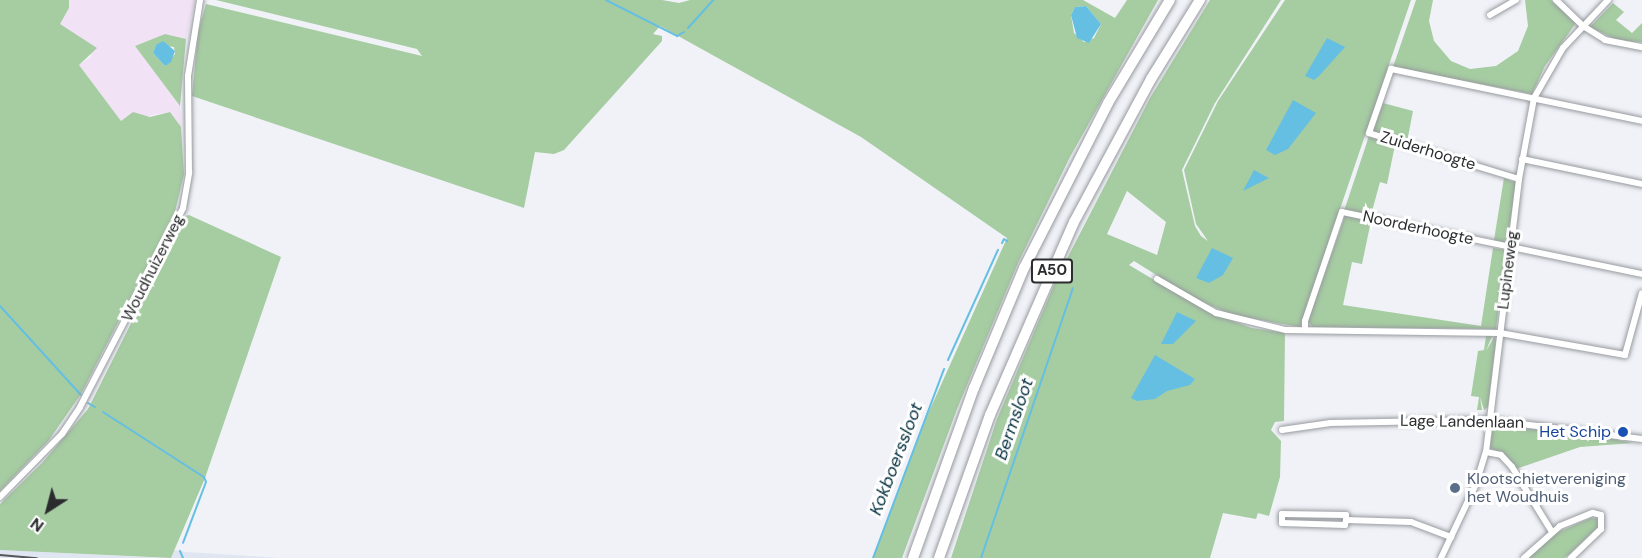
<!DOCTYPE html>
<html>
<head>
<meta charset="utf-8">
<style>
  body { margin:0 }
  #map { position:relative; width:1642px; height:558px; overflow:hidden; background:#f0f2f8; font-family:"DM Sans",sans-serif }
  div>[style] { position:absolute }
  .built>* { inset:0; background:#dfe5f1 }
  .industrial>* { inset:0; background:#f2e2f5 }
  .green>* { inset:0; background:#a6cca2 }
  .water>* { inset:0; background:#64bfe3 }
  .stream>* { height:2px; margin:-1px; padding:0 1px; transform-origin:1px; border-radius:1px; background:#64bfe3 }
  .roads { filter:drop-shadow(0 0 2px #979a9e) drop-shadow(0 0 2px #979a9e) }
  .minor>* { height:6px; margin:-3px; padding:0 3px; transform-origin:3px; border-radius:3px; background:#fff }
  .motorway>* { height:10px; margin:-5px; padding:0 5px; transform-origin:5px; border-radius:5px; background:#fff }
  .rail>* { height:2px; margin:-1px; padding:0 1px; transform-origin:1px; border-radius:1px; background:#555659 }
  .dots>* { width:16px; height:16px; translate:-50% -50%; box-sizing:border-box; border:3px solid #fff; border-radius:50% }
  span { translate:-50% -50%; white-space:nowrap; text-align:center; line-height:1.15; -webkit-text-stroke:6px #fff; paint-order:stroke }
  .shield-label span { padding:2px 4px; background:#fff; border:2px solid; border-radius:4px; -webkit-text-stroke-width:0 }
  .shield-label { font-size:15px; color:#2b2c2e; font-weight:700 }
  .street-label { font-size:16px; color:#2b2c2e }
  .transit-label { font-size:16px; color:#164399 }
  .right { translate:-100% -50%; text-align:right }
  .service-label { font-size:16px; color:#4e5e75 }
  .left { translate:0 -50%; text-align:left }
  .water-label { font-size:18px; color:#063241; font-style:italic }
  .north { position:absolute; left:18px; top:480px; width:60px; height:60px; -webkit-text-stroke:4px #fff; paint-order:stroke; rotate:216deg; font-size:16px; font-weight:700; line-height:24px; text-align:center; color:#2b2c2e }
  .north::after { content:''; display:block; margin:auto; width:21px; height:27px; background:#2b2c2e; clip-path:polygon(50% 0,100% 100%,50% 72%,0 100%) }
</style>
</head>
<body>
<div id="map">
  <div class="built">
    <i style="clip-path:polygon(0 550px,164px 558px,0 558px)"></i>
    <i style="clip-path:polygon(174px 550px,186px 552px,280px 558px,171px 558px)"></i>
  </div>
  <div class="industrial">
    <i style="clip-path:polygon(69px 0,195px 0,186px 39px,165px 34px,135px 46px,180px 106px,181px 127px,169px 112px,121px 121px,79px 65px,92px 56px,59px 24px,69px 8px)"></i>
  </div>
  <div class="green">
    <i style="clip-path:polygon(0 0,69px 0,69px 8px,60px 24px,97px 48px,79px 65px,121px 121px,133px 112px,150px 117px,170px 112px,181px 127px,184px 174px,175px 212px,81px 394px,49px 440px,0 491px)"></i>
    <i style="clip-path:polygon(evenodd,216px 0,662px 0,679px 3px,690px 0,1083px 0,1115px 18px,1127px 0,1158px 0,1070px 157px,1018px 263px,957px 409px,902px 558px,873px 558px,927px 416px,1007px 238px,861px 137px,660px 26px,653px 34px,662px 36px,662px 41px,564px 150px,554px 154px,535px 152px,524px 208px,192px 96px,198px 32px,206px 4px,422px 56px,417px 49px,216px 0,1086px 6px,1101px 24px,1094px 38px,1084px 42px,1074px 33px,1071px 15px,1075px 7px,1086px 6px)"></i>
    <i style="clip-path:polygon(evenodd,1210px 0,1281px 0,1215px 103px,1182px 170px,1195px 226px,1201px 236px,1208px 241px,1196px 224px,1184px 170px,1218px 101px,1285px 0,1411px 0,1300px 327px,1233px 315px,1193px 298px,1134px 261px,1129px 265px,1210px 313px,1252px 328px,1285px 333px,1284px 421px,1275px 422px,1271px 430px,1281px 441px,1280px 477px,1269px 516px,1258px 513px,1256px 519px,1223px 513px,1210px 558px,951px 558px,997px 419px,1057px 278px,1150px 98px,1210px 0,1127px 191px,1166px 222px,1157px 255px,1107px 234px,1127px 191px)"></i>
    <i style="clip-path:polygon(1416px 0,1433px 0,1429px 21px,1434px 41px,1451px 61px,1470px 69px,1496px 66px,1518px 51px,1528px 26px,1525px 0,1551px 0,1576px 23px,1545px 66px,1532px 94px,1393px 67px)"></i>
    <i style="clip-path:polygon(1613px 3px,1624px 12px,1616px 20px,1632px 33px,1642px 23px,1642px 42px,1619px 41px,1590px 27px)"></i>
    <i style="clip-path:polygon(evenodd,165px 34px,186px 39px,180px 106px,135px 46px,165px 34px,156px 45px,174px 47px,175px 54px,165px 66px,153px 53px,156px 45px)"></i>
    <i style="clip-path:polygon(1383px 103px,1413px 111px,1407px 142px,1373px 131px)"></i>
    <i style="clip-path:polygon(1369px 136px,1395px 145px,1387px 184px,1380px 182px,1371px 215px,1344px 211px)"></i>
    <i style="clip-path:polygon(1504px 178px,1516px 183px,1507px 243px,1494px 240px)"></i>
    <i style="clip-path:polygon(189px 215px,281px 257px,205px 478px,171px 558px,0 550px,0 504px,42px 463px,88px 409px,185px 216px)"></i>
    <i style="clip-path:polygon(1345px 216px,1371px 221px,1362px 264px,1352px 262px,1343px 305px,1481px 326px,1493px 248px,1506px 250px,1496px 329px,1312px 327px,1308px 321px)"></i>
    <i style="clip-path:polygon(1486px 336px,1492px 336px,1486px 351px,1494px 337px,1496px 340px,1488px 407px,1484px 410px,1480px 397px,1482px 410px,1477px 410px,1479px 397px,1471px 396px,1478px 351px,1484px 350px)"></i>
    <i style="clip-path:polygon(1493px 425px,1598px 436px,1633px 443px,1580px 447px,1516px 469px,1507px 456px,1490px 448px)"></i>
    <i style="clip-path:polygon(1591px 518px,1598px 519px,1600px 525px,1565px 558px,1529px 558px,1556px 533px)"></i>
  </div>
  <div class="water">
    <i style="clip-path:polygon(1086px 6px,1101px 24px,1089px 43px,1077px 38px,1071px 15px,1075px 7px)"></i>
    <i style="clip-path:polygon(1327px 38px,1345px 47px,1319px 76px,1314px 80px,1305px 76px)"></i>
    <i style="clip-path:polygon(163px 41px,175px 51px,171px 62px,165px 66px,153px 53px,156px 45px)"></i>
    <i style="clip-path:polygon(1293px 100px,1316px 113px,1288px 149px,1275px 155px,1266px 150px)"></i>
    <i style="clip-path:polygon(1254px 170px,1269px 178px,1243px 191px)"></i>
    <i style="clip-path:polygon(1212px 248px,1233px 258px,1223px 275px,1209px 283px,1196px 278px)"></i>
    <i style="clip-path:polygon(1177px 312px,1196px 321px,1173px 344px,1161px 344px)"></i>
    <i style="clip-path:polygon(1155px 355px,1195px 379px,1190px 385px,1167px 391px,1155px 399px,1137px 401px,1131px 398px)"></i>
  </div>
  <div class="stream">
    <i style="left:606px;top:0;width:80px;rotate:26.9deg"></i>
    <i style="left:677px;top:36px;width:8px;rotate:-30deg"></i>
    <i style="left:688px;top:28px;width:38px;rotate:-48deg"></i>
    <i style="left:1002px;top:243px;width:4px;rotate:-63deg"></i>
    <i style="left:1004px;top:239px;width:4px;rotate:34deg"></i>
    <i style="left:0;top:306px;width:120px;rotate:47.7deg"></i>
    <i style="left:948px;top:360px;width:121px;rotate:-65.6deg"></i>
    <i style="left:88px;top:403px;width:8px;rotate:30deg"></i>
    <i style="left:103px;top:412px;width:120px;rotate:32.8deg"></i>
    <i style="left:204px;top:477px;width:5px;rotate:68deg"></i>
    <i style="left:206px;top:482px;width:65px;rotate:110.7deg"></i>
    <i style="left:180px;top:551px;width:8px;rotate:67deg"></i>
    <i style="left:873px;top:558px;width:202px;rotate:-69.4deg"></i>
    <i style="left:981px;top:558px;width:285px;rotate:-71.2deg"></i>
  </div>
  <div class="roads">
    <div class="minor">
      <i style="left:1556px;top:0;width:37px;rotate:44deg"></i>
      <i style="left:1583px;top:26px;width:26px;rotate:32deg"></i>
      <i style="left:1605px;top:40px;width:38px;rotate:11deg"></i>
      <i style="left:1490px;top:15px;width:30px;rotate:-30deg"></i>
      <i style="left:1522px;top:159px;width:123px;rotate:11.8deg"></i>
      <i style="left:1519px;top:179px;width:157px;rotate:-163deg"></i>
      <i style="left:1369px;top:133px;width:68px;rotate:-71deg"></i>
      <i style="left:1391px;top:69px;width:256px;rotate:11.7deg"></i>
      <i style="left:1157px;top:279px;width:68px;rotate:30deg"></i>
      <i style="left:1216px;top:313px;width:72px;rotate:13.7deg"></i>
      <i style="left:1286px;top:330px;width:214px;rotate:0.8deg"></i>
      <i style="left:1500px;top:333px;width:127px;rotate:10deg"></i>
      <i style="left:1625px;top:355px;width:64px;rotate:-74.7deg"></i>
      <i style="left:1305px;top:330px;width:9px;rotate:-90deg"></i>
      <i style="left:1305px;top:321px;width:115px;rotate:-71.3deg"></i>
      <i style="left:1342px;top:212px;width:306px;rotate:11.7deg"></i>
      <i style="left:1282px;top:430px;width:49px;rotate:-8.3deg"></i>
      <i style="left:1330px;top:423px;width:159px;rotate:-1.1deg"></i>
      <i style="left:1489px;top:420px;width:154px;rotate:7.1deg"></i>
      <i style="left:1486px;top:452px;width:15px;rotate:11deg"></i>
      <i style="left:1501px;top:455px;width:16px;rotate:47deg"></i>
      <i style="left:1512px;top:467px;width:76px;rotate:58.4deg"></i>
      <i style="left:0;top:497px;width:88px;rotate:-45.5deg"></i>
      <i style="left:62px;top:434px;width:32px;rotate:-56deg"></i>
      <i style="left:80px;top:407px;width:224px;rotate:-62.6deg"></i>
      <i style="left:183px;top:208px;width:36px;rotate:-80deg"></i>
      <i style="left:189px;top:173px;width:97px;rotate:-90.6deg"></i>
      <i style="left:188px;top:76px;width:77px;rotate:-81deg"></i>
      <i style="left:1346px;top:520px;width:5px;rotate:101deg"></i>
      <i style="left:1345px;top:525px;width:63px;rotate:-178.2deg"></i>
      <i style="left:1282px;top:523px;width:9px;rotate:-90deg"></i>
      <i style="left:1282px;top:514px;width:64px;rotate:0.9deg"></i>
      <i style="left:1346px;top:515px;width:5px;rotate:90deg"></i>
      <i style="left:1346px;top:520px;width:65px;rotate:1.8deg"></i>
      <i style="left:1411px;top:522px;width:43px;rotate:20.6deg"></i>
      <i style="left:1441px;top:558px;width:82px;rotate:-64.7deg"></i>
      <i style="left:1476px;top:484px;width:34px;rotate:-73deg"></i>
      <i style="left:1486px;top:452px;width:275px;rotate:-83.1deg"></i>
      <i style="left:1519px;top:179px;width:82px;rotate:-79.5deg"></i>
      <i style="left:1534px;top:98px;width:58px;rotate:-59.9deg"></i>
      <i style="left:1563px;top:48px;width:66px;rotate:-46.8deg"></i>
      <i style="left:1524px;top:558px;width:48px;rotate:-41.6deg"></i>
      <i style="left:1560px;top:526px;width:35px;rotate:-22deg"></i>
      <i style="left:1593px;top:513px;width:8px;rotate:14deg"></i>
      <i style="left:1601px;top:515px;width:14px;rotate:90deg"></i>
      <i style="left:1601px;top:529px;width:42px;rotate:136deg"></i>
    </div>
    <div class="motorway">
      <i style="left:913px;top:558px;width:181px;rotate:-70.3deg"></i>
      <i style="left:974px;top:388px;width:130px;rotate:-67.4deg"></i>
      <i style="left:1024px;top:268px;width:185px;rotate:-63deg"></i>
      <i style="left:1108px;top:103px;width:120px;rotate:-59deg"></i>
      <i style="left:939px;top:558px;width:152px;rotate:-70.4deg"></i>
      <i style="left:990px;top:415px;width:210px;rotate:-66.5deg"></i>
      <i style="left:1074px;top:222px;width:162px;rotate:-61.7deg"></i>
      <i style="left:1151px;top:79px;width:93px;rotate:-58.2deg"></i>
    </div>
  </div>
  <div class="rail">
    <i style="left:0;top:555px;width:37px;rotate:5deg"></i>
  </div>
  <div class="dots">
    <i style="left:1623px;top:432px;background:#1a4fb4"></i>
    <i style="left:1455px;top:488px;background:#5c6f8a"></i>
  </div>
  <div class="shield-label">
    <span style="left:1052px;top:271px">A50</span>
  </div>
  <div class="street-label">
    <span style="left:1428px;top:151px;rotate:17deg">Zuiderhoogte</span>
    <span style="left:1418px;top:228px;rotate:12deg">Noorderhoogte</span>
    <span style="left:153px;top:268px;rotate:-63deg">Woudhuizerweg</span>
    <span style="left:1508px;top:270px;rotate:-83deg">Lupineweg</span>
    <span style="left:1462px;top:422px;rotate:1deg">Lage Landenlaan</span>
  </div>
  <div class="transit-label">
    <span class="right" style="left:1611px;top:432px">Het Schip</span>
  </div>
  <div class="service-label">
    <span class="left" style="left:1467px;top:488px">Klootschietvereniging<br>het Woudhuis</span>
  </div>
  <div class="water-label">
    <span style="left:1014px;top:419px;rotate:-71deg">Bermsloot</span>
    <span style="left:896px;top:459px;rotate:-69deg">Kokboerssloot</span>
  </div>
  <div class="north">N</div>
</div>
</body>
</html>
